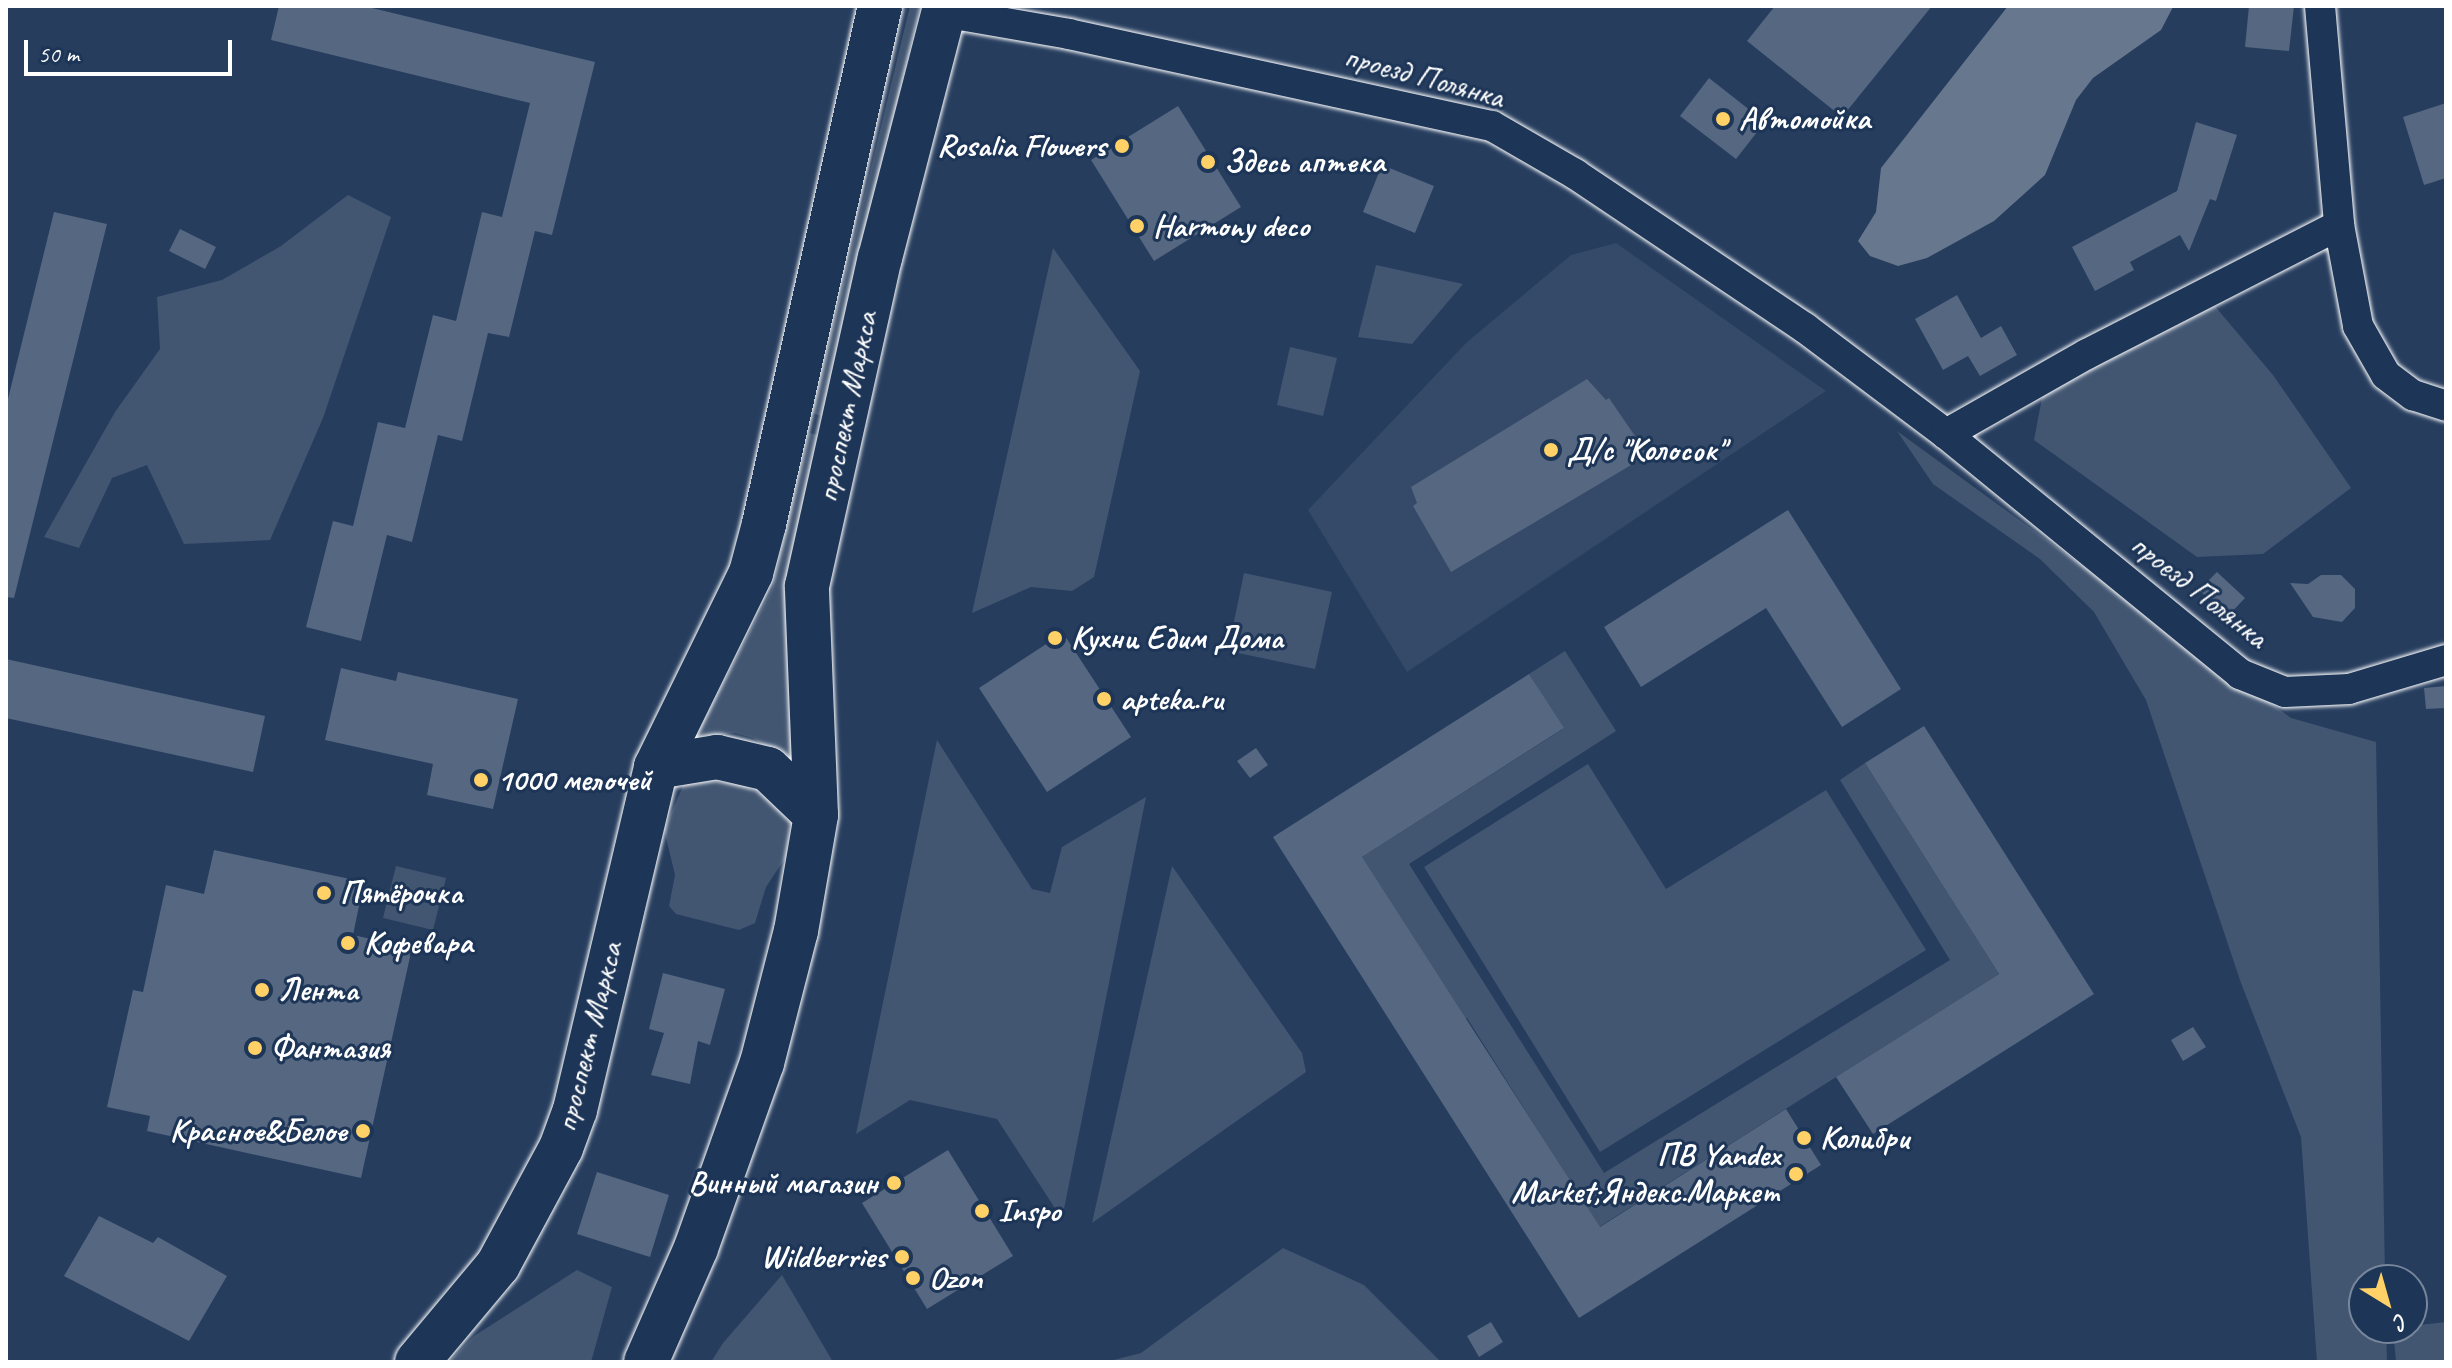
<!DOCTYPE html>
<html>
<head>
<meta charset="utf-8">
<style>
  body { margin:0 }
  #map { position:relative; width:2452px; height:1368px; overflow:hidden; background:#263d5e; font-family:Caveat,sans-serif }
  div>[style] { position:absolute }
  .built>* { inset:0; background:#344a68 }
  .green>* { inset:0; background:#425672 }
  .water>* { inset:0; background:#67788e }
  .building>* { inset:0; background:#556781 }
  .roads { filter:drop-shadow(0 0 2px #fff) drop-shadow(0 0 2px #fff) }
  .minor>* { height:30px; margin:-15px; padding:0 15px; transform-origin:15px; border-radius:15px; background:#1d3557 }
  .primary>* { height:44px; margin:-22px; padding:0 22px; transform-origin:22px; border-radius:22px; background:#1d3557 }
  .dots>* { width:22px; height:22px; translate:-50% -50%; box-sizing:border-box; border:4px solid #1d3557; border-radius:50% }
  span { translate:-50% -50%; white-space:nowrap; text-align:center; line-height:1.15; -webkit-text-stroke:6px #1d3557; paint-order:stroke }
  .street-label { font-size:32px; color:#fff }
  .poi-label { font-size:32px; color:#fff; font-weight:700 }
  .left { translate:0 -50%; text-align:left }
  .right { translate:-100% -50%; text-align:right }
  .frame { position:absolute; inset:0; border:8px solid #fff; pointer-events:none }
  .north { position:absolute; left:2348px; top:1264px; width:80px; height:80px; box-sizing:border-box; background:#1d3557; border:2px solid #77869a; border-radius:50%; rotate:143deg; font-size:22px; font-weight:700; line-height:32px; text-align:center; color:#fff }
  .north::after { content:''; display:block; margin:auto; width:28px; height:36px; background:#ffd166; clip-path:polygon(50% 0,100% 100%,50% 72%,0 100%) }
  .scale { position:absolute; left:24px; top:40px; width:208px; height:36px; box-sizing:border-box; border:4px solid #fff; border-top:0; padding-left:10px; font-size:24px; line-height:28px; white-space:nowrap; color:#fff; -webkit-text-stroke:6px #1d3557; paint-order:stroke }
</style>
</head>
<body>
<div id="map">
  <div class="built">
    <i style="clip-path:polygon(1616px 243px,1826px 391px,1407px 672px,1308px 510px,1467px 342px,1571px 255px)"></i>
  </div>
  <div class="green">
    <i style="clip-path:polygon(910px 6px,920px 6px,822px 416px,812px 413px)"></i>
    <i style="clip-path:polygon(348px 195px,391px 217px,323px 418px,270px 540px,184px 544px,147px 465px,112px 478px,79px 548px,44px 537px,115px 412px,160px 349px,157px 297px,222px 280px,281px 246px)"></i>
    <i style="clip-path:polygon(1053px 248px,1140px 371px,1094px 577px,1072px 591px,1031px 587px,972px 613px)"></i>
    <i style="clip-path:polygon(1376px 265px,1463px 284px,1412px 344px,1358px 337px)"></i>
    <i style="clip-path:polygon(2213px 304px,2273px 375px,2351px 488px,2263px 554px,2197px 557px,2034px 440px,2043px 393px)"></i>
    <i style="clip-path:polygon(1290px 347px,1337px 358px,1323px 416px,1277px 405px)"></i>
    <i style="clip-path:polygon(1897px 431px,2291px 718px,2376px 742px,2385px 1280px,2364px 1280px,2364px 1328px,2386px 1328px,2387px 1362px,2317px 1362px,2301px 1137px,2241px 983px,2146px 700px,2094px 612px,2040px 559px,1933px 484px)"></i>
    <i style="clip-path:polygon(809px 433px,818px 435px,787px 592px,793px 767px,753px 738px,735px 733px,696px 736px,772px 589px)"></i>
    <i style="clip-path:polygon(1244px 573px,1332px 592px,1315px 669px,1228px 651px)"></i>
    <i style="clip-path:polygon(1565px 651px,1616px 731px,1409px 864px,1604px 1173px,1950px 960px,1840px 780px,1865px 763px,1999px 974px,1599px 1227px,1467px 1018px,1411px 1052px,1362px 857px,1563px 729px,1529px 674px)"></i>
    <i style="clip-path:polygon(937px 740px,1032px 889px,1050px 893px,1062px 847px,1146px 797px,1062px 1219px,997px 1119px,910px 1100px,856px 1134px)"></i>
    <i style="clip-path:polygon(1588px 764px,1666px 889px,1826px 790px,1926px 950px,1600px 1152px,1424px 867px)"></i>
    <i style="clip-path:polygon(709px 781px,742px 785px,767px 797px,790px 822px,786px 857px,766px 887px,755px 923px,739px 930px,676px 914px,669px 906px,675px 875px,664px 829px,684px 784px)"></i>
    <i style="clip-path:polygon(396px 866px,446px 878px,433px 930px,383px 918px)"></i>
    <i style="clip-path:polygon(1172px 866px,1302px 1053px,1306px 1072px,1092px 1223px)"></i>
    <i style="clip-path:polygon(1283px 1248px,1364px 1285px,1441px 1362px,1106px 1362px,1141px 1353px)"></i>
    <i style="clip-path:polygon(577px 1270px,612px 1287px,591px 1362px,449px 1362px,474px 1336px)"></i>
    <i style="clip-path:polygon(782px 1275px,833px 1362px,711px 1362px,723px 1343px)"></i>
    <i style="clip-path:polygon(2446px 1322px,2446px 1362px,2396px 1362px,2393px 1328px)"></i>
  </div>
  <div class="water">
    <i style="clip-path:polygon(2008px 6px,2173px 7px,2161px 30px,2093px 78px,2076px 100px,2045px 175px,1994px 221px,1927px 258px,1898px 266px,1870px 256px,1858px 241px,1876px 212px,1881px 168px)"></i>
  </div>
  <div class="building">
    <i style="clip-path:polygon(279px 6px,364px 6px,595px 62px,552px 235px,535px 231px,509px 337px,488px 333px,462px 441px,438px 435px,412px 542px,387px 535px,361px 641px,306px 627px,333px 521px,353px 526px,378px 422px,405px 428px,433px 315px,456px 321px,482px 212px,502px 217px,530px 103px,271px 40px)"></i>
    <i style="clip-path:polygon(1775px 6px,1932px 6px,1842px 117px,1747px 41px)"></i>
    <i style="clip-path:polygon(2249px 6px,2294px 6px,2289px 51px,2245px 47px)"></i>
    <i style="clip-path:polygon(1709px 78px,1765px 122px,1736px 159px,1680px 116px)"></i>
    <i style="clip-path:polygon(2446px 103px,2446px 178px,2424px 185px,2403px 117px)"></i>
    <i style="clip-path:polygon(1178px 106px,1241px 207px,1154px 261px,1091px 160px)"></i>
    <i style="clip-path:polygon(2196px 122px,2237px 135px,2216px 201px,2210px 199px,2189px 251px,2180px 235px,2130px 262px,2134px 270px,2095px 291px,2072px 247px,2177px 191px)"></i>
    <i style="clip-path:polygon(1382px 165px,1434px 186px,1415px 233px,1363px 212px)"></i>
    <i style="clip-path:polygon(54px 212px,107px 224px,14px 598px,6px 597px,6px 407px)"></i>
    <i style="clip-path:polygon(180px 229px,216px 247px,205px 269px,169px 251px)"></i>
    <i style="clip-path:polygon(1957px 295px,1981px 338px,2001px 326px,2017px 355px,1980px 376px,1968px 356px,1943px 370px,1915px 319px)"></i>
    <i style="clip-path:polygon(1587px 379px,1606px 400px,1609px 398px,1648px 455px,1451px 572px,1413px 506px,1417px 503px,1411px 487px)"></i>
    <i style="clip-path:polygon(1788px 510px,1901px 689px,1842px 727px,1766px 608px,1641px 687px,1604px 627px)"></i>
    <i style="clip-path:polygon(2217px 572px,2245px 598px,2227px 617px,2199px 590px)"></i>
    <i style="clip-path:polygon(2321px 575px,2341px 575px,2355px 589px,2355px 608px,2342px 622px,2313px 617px,2290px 583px,2308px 584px)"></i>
    <i style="clip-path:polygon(1063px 633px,1131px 737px,1047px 792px,979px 688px)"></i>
    <i style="clip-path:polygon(6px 659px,265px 716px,253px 772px,6px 718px)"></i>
    <i style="clip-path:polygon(341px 668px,396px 681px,398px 672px,518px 699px,493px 809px,427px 795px,433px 764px,325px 740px)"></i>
    <i style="clip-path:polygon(1529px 674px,1564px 728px,1362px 857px,1600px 1227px,1786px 1109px,1821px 1165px,1579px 1318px,1273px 837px)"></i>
    <i style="clip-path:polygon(2446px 686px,2446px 708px,2426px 709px,2424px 688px)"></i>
    <i style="clip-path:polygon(1924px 726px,2094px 994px,1873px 1134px,1836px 1077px,1999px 974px,1865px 763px)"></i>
    <i style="clip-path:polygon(1256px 748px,1268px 765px,1250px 778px,1237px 761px)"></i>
    <i style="clip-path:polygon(214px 850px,364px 882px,353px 935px,412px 948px,361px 1178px,147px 1131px,150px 1116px,107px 1107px,133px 990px,143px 992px,166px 885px,204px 894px)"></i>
    <i style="clip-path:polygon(663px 973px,725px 989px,710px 1045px,698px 1041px,690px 1084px,651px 1075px,664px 1033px,649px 1029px)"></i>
    <i style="clip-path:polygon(2193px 1027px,2206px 1047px,2183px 1061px,2171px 1040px)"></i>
    <i style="clip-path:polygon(948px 1150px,1013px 1256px,927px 1309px,862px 1203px)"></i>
    <i style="clip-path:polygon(597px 1172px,669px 1195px,650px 1257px,577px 1234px)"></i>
    <i style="clip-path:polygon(99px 1216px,153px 1243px,158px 1237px,227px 1276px,189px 1341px,64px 1276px)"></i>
    <i style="clip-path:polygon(1491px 1322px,1503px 1342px,1479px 1357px,1467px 1336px)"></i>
  </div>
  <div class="roads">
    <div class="minor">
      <i style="left:2320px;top:6px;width:220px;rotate:85deg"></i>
      <i style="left:2339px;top:225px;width:103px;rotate:79.3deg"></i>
      <i style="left:2358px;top:326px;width:56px;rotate:60.3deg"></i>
      <i style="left:2386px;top:375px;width:34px;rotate:37deg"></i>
      <i style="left:2413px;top:395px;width:35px;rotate:18deg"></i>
      <i style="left:943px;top:12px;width:128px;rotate:9.9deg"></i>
      <i style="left:1069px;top:34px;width:433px;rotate:12.3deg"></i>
      <i style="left:1492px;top:126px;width:96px;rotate:30deg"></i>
      <i style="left:1575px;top:174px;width:277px;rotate:33.8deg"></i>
      <i style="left:1805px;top:328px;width:176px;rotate:36.9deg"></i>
      <i style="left:1946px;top:434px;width:380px;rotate:39.2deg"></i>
      <i style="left:2240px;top:674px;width:48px;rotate:21.8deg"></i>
      <i style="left:2285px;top:692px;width:64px;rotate:-2.7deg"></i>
      <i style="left:2349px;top:689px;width:101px;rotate:-16.6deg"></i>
      <i style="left:1946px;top:434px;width:162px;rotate:-29.6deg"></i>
      <i style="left:2087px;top:354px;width:283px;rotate:-27.1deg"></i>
    </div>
    <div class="primary">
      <i style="left:656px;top:767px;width:62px;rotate:-9.3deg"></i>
      <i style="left:717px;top:757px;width:52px;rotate:13.2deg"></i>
      <i style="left:768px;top:769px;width:66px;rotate:43.8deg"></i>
      <i style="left:417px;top:1362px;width:126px;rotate:-50.1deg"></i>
      <i style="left:498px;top:1265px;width:133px;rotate:-61.7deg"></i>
      <i style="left:561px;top:1148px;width:40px;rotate:-69.8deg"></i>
      <i style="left:575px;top:1110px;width:352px;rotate:-76.7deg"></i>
      <i style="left:656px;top:767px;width:216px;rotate:-63.9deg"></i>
      <i style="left:751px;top:573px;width:51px;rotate:-75.1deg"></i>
      <i style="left:764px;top:524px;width:531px;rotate:-77.38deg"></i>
      <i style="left:646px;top:1362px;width:124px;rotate:-66.3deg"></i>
      <i style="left:696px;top:1248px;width:196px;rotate:-70.4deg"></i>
      <i style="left:762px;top:1063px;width:136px;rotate:-75.6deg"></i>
      <i style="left:796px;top:931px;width:118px;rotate:-80.2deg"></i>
      <i style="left:816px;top:815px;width:229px;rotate:-92.3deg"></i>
      <i style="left:807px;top:586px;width:336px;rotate:-77.5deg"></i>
      <i style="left:880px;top:258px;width:260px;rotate:-75.5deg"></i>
    </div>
  </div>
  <div class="dots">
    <i style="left:1723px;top:119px;background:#ffd166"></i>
    <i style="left:1122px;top:146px;background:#ffd166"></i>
    <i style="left:1208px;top:162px;background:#ffd166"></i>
    <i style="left:1137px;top:226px;background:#ffd166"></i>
    <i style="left:1551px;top:450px;background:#ffd166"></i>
    <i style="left:1055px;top:638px;background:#ffd166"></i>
    <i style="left:1104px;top:699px;background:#ffd166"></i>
    <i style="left:481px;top:780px;background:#ffd166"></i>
    <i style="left:324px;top:893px;background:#ffd166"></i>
    <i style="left:348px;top:943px;background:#ffd166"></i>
    <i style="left:262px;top:990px;background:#ffd166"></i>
    <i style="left:255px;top:1048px;background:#ffd166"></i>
    <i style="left:363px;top:1131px;background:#ffd166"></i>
    <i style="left:1804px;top:1138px;background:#ffd166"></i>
    <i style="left:1796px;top:1174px;background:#ffd166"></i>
    <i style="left:894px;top:1183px;background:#ffd166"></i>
    <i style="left:982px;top:1211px;background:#ffd166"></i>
    <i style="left:902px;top:1257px;background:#ffd166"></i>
    <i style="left:913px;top:1278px;background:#ffd166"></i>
  </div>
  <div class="street-label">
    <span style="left:1424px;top:77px;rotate:15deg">проезд Полянка</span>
    <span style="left:847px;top:407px;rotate:-78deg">проспект Маркса</span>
    <span style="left:2199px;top:591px;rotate:38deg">проезд Полянка</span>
    <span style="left:589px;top:1037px;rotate:-76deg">проспект Маркса</span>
  </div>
  <div class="poi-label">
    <span class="left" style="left:1739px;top:119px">Автомойка</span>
    <span class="right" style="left:1106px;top:146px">Rosalia Flowers</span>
    <span class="left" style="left:1224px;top:162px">Здесь аптека</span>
    <span class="left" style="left:1153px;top:226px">Harmony deco</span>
    <span class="left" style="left:1567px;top:450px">Д/с "Колосок"</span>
    <span class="left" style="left:1071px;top:638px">Кухни Едим Дома</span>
    <span class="left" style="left:1120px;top:699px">apteka.ru</span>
    <span class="left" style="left:497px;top:780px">1000 мелочей</span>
    <span class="left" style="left:340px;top:893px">Пятёрочка</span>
    <span class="left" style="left:364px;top:943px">Кофевара</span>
    <span class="left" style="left:278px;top:990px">Лента</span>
    <span class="left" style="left:271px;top:1048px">Фантазия</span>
    <span class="right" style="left:347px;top:1131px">Красное&amp;Белое</span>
    <span class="left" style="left:1820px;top:1138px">Колибри</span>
    <span class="right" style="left:1780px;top:1174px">ПВ Yandex<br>Market;Яндекс.Маркет</span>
    <span class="right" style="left:878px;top:1183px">Винный магазин</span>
    <span class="left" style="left:998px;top:1211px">Inspo</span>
    <span class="right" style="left:886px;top:1257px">Wildberries</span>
    <span class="left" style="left:929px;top:1278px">Ozon</span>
  </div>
  <div class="frame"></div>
  <div class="north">С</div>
  <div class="scale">50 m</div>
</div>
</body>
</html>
